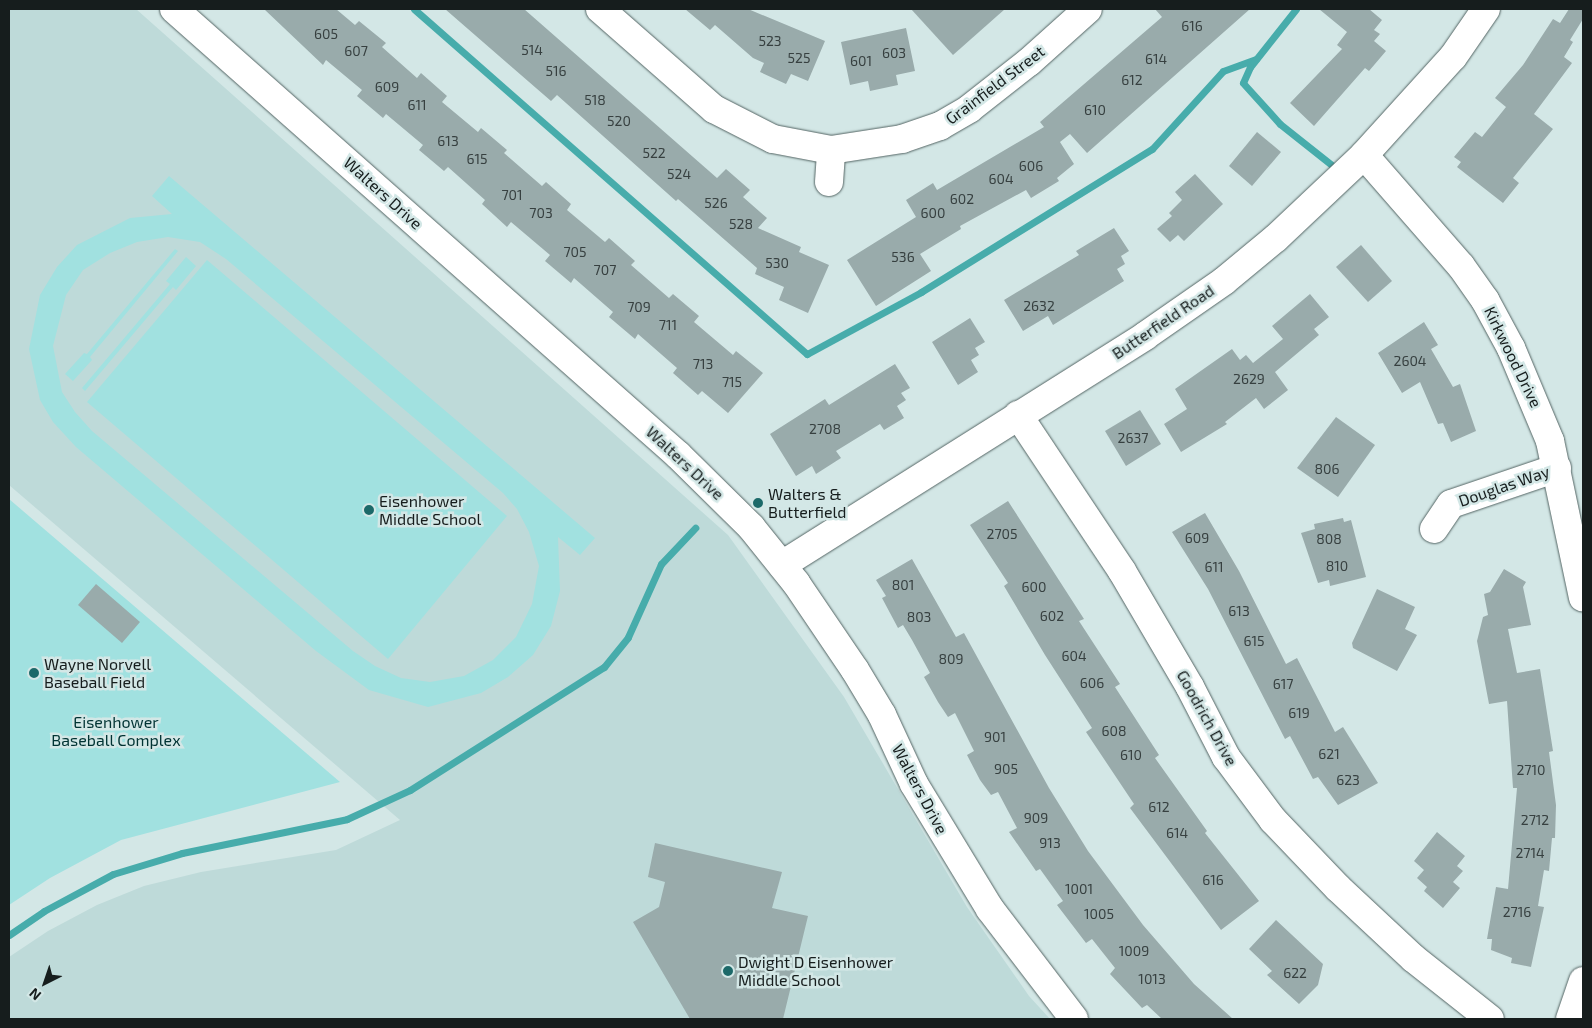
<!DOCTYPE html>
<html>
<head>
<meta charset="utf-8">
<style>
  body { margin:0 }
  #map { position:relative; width:1592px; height:1028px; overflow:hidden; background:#d3e7e6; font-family:"Exo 2",sans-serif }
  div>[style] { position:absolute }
  .built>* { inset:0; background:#bedad9 }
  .green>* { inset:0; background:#a1e1e0 }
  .stream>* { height:7px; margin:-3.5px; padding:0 3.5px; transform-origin:3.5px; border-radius:3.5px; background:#47acab }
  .building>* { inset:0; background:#99abab }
  .roads { filter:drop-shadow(0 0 1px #546564) drop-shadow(0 0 1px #546564) }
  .minor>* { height:28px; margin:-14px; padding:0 14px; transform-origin:14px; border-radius:14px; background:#fff }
  .dots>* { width:14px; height:14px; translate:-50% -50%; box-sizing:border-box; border:2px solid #d3e7e6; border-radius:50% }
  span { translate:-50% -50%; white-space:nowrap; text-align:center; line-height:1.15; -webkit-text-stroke:5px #d3e7e6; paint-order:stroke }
  .number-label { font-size:14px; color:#374040 }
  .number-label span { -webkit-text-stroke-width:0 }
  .street-label { font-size:16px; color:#161d1d }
  .poi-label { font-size:16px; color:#161d1d }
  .left { translate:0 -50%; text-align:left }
  .park-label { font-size:16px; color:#013333 }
  .frame { position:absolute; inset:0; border:10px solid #161d1d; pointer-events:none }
  .north { position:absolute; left:20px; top:958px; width:50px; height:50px; -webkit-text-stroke:4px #d3e7e6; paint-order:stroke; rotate:221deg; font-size:14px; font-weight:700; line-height:20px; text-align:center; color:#161d1d }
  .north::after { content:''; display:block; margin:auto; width:18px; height:22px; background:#161d1d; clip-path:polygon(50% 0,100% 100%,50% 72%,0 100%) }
</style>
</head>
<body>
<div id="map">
  <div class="built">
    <i style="clip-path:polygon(9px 9px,136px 9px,728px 535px,844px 697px,967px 907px,1029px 996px,1050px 1019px,9px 1019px,9px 957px,48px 931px,97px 905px,144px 886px,201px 872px,336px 850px,400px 820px,9px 485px)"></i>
  </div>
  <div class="green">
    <i style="clip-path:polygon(evenodd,169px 176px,595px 538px,580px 555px,558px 537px,560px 591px,551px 626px,533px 655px,508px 677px,481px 693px,428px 707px,369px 690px,316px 651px,76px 447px,53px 422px,40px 400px,29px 349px,40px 295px,57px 267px,77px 245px,130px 218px,172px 214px,152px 196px,169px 176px,168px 237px,200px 242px,226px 259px,503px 493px,517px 509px,529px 532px,539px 566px,532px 604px,516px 637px,493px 660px,464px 676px,430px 682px,401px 678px,375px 666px,353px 651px,92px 431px,75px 412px,62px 392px,53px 346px,66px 295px,83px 270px,110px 253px,137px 242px,168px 237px)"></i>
    <i style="clip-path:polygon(175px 249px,178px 251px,90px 357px,92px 360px,73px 381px,65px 374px,84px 353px,87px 354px)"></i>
    <i style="clip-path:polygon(186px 257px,196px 266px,176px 290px,173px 287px,85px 391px,82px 388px,170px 284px,166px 281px)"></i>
    <i style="clip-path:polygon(207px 260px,507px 516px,388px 659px,87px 402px)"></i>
    <i style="clip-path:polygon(9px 499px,340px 782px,121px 840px,50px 878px,9px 905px)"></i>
  </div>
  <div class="stream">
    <i style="left:414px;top:9px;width:523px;rotate:41.28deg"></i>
    <i style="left:807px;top:354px;width:130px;rotate:-28.5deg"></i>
    <i style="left:921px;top:292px;width:272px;rotate:-31.8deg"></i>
    <i style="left:1152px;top:149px;width:105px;rotate:-47.7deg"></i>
    <i style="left:1223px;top:71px;width:35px;rotate:-20deg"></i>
    <i style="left:1296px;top:9px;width:74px;rotate:128.4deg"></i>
    <i style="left:1250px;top:67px;width:17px;rotate:114deg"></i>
    <i style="left:1243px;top:83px;width:55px;rotate:47.9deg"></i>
    <i style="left:1280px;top:124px;width:68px;rotate:38.4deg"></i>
    <i style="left:9px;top:935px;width:42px;rotate:-34.4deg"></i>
    <i style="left:44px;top:911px;width:78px;rotate:-28.2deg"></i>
    <i style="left:113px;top:874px;width:72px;rotate:-16.9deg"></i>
    <i style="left:182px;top:853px;width:168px;rotate:-11.6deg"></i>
    <i style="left:347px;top:819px;width:69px;rotate:-24.7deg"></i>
    <i style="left:410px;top:790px;width:230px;rotate:-32.4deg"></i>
    <i style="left:604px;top:667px;width:38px;rotate:-51deg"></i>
    <i style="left:628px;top:637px;width:80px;rotate:-65.7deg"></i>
    <i style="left:661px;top:564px;width:50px;rotate:-46.6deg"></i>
  </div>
  <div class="building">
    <i style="clip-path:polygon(264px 9px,336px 9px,355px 25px,359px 21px,386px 43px,382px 47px,417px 78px,421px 73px,447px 96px,442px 102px,478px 132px,481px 128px,507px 150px,504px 153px,542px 186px,546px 182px,571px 204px,567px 210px,605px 242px,609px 238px,635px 261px,631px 265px,669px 298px,673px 294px,699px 316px,694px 322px,733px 355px,736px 351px,763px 373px,728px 413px,702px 391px,698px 395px,673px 373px,677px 368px,638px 334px,635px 339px,609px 317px,613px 312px,574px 278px,571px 283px,545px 261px,550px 255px,511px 222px,507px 227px,482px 204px,485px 200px,448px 167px,444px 171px,419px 150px,423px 145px,386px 114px,383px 118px,357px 96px,362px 90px,326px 60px,323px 65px)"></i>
    <i style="clip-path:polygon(445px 9px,524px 9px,717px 178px,726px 169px,750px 190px,743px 197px,767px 218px,758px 228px,801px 247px,799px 252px,829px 265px,808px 313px,779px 300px,784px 287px,755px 274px,757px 268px,678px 199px,676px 201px,557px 95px,551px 101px)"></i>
    <i style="clip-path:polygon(685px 9px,748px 9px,825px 41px,808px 81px,791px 74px,786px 84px,760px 72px,764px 63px,753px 58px,715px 25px,710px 30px)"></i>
    <i style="clip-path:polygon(911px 9px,1005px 9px,953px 55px)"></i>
    <i style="clip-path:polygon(1155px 9px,1250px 9px,1087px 153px,1070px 134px,1060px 142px,1074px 164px,1057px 178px,1059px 181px,1031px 198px,1026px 190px,960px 226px,961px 229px,920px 254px,931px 271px,876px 306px,847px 260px,916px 217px,906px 200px,933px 183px,937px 190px,1044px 127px,1040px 122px,1162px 17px)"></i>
    <i style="clip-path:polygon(1319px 9px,1369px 9px,1382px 20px,1374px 30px,1380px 34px,1374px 41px,1386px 51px,1369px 71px,1365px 68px,1314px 126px,1290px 103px,1342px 49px,1337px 45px,1347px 32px)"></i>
    <i style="clip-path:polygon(1569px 9px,1583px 9px,1583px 19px,1570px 40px,1573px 42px,1564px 57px,1572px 63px,1534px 114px,1553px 129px,1513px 178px,1519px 183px,1503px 203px,1457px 167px,1461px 162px,1454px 157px,1475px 132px,1482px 137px,1506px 107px,1495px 98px,1523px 65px,1553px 19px,1560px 23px)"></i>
    <i style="clip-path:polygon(906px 28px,915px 71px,896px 75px,898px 85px,870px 91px,868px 81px,850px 85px,841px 42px)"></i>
    <i style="clip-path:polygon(1257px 132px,1281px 152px,1252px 186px,1229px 166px)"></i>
    <i style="clip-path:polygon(1195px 174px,1223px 204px,1184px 241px,1178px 235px,1170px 242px,1157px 229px,1172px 216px,1169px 213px,1182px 200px,1175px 192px)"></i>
    <i style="clip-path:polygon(1114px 228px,1129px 251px,1121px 256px,1125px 264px,1117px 269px,1124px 281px,1053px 325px,1048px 316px,1023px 331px,1004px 300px,1079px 255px,1076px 251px)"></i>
    <i style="clip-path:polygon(1361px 245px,1392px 281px,1368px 302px,1336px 267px)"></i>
    <i style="clip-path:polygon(1310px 294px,1329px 317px,1314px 329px,1319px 335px,1275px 372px,1288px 390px,1264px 409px,1256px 398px,1225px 422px,1227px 424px,1181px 452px,1164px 424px,1187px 409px,1175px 389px,1232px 349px,1240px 360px,1246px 355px,1253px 363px,1283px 339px,1272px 326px)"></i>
    <i style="clip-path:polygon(970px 318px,985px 342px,975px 348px,979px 355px,971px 360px,978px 372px,958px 385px,932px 342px)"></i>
    <i style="clip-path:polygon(1424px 322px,1438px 345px,1431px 349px,1453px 387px,1460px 384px,1476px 431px,1451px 442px,1443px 423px,1438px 424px,1420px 382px,1402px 393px,1378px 353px)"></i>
    <i style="clip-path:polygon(895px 364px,910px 388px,901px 393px,906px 400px,897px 406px,904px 418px,884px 430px,880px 424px,836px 451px,841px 458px,816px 474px,812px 466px,796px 476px,770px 434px,825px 399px,829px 405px)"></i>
    <i style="clip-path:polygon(1140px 410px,1161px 444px,1126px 466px,1105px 431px)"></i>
    <i style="clip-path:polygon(1336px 417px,1375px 445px,1338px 497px,1297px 468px)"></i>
    <i style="clip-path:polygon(1008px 501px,1084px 619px,1079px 621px,1120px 684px,1115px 687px,1159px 755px,1155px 758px,1207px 831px,1205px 833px,1259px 901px,1221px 930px,1130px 808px,1134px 804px,1086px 732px,1092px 728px,1045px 655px,1004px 586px,1008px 583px,970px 525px)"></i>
    <i style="clip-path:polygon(1205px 513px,1239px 571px,1286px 664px,1297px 658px,1335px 732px,1343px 727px,1378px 783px,1338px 805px,1318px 777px,1313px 779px,1290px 736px,1285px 739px,1208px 589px,1172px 532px)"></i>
    <i style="clip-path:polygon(1343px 518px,1344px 522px,1351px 520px,1366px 577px,1330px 586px,1329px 580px,1318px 583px,1301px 533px,1315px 529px,1314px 524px)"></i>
    <i style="clip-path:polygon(912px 559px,956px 637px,964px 633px,1049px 788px,1088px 851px,1143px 925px,1194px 984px,1233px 1019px,1162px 1019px,1147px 1005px,1142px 1008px,1110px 974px,1115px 968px,1092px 939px,1086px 943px,1057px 905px,1063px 901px,1040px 869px,1036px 871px,1009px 832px,1017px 828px,998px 792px,991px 795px,980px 780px,967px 755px,974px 751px,955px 713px,948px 717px,938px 702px,924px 677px,930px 673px,912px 640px,903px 625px,898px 628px,882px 598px,886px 596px,876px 580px)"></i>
    <i style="clip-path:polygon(1504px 569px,1526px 582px,1523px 587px,1531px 625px,1508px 629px,1517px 673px,1540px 669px,1553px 751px,1549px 752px,1556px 805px,1555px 838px,1552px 838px,1549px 871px,1544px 870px,1538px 906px,1544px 907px,1531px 967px,1511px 963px,1512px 958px,1491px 950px,1492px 939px,1487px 939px,1496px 887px,1508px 889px,1517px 788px,1513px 788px,1507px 701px,1489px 704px,1477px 641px,1483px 617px,1488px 615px,1484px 594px,1490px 592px)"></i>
    <i style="clip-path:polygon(96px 584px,140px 622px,122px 643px,78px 605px)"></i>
    <i style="clip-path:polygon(1377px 589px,1415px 607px,1405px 629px,1417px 635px,1397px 671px,1353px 648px,1352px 643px)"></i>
    <i style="clip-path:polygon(1437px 832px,1465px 856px,1457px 866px,1463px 871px,1453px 882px,1460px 888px,1443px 908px,1424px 891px,1427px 887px,1417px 878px,1424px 870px,1414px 861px)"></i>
    <i style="clip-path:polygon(655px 843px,782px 872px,772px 908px,808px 916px,783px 1019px,690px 1019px,633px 922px,659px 907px,665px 882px,648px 877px)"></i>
    <i style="clip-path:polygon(1276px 920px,1323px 964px,1318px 985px,1299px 1004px,1267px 975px,1272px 971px,1249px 949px)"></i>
  </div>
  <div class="roads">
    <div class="minor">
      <i style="left:174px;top:9px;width:673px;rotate:41.51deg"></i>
      <i style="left:678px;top:455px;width:103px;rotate:44.6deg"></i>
      <i style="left:751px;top:527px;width:72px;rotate:51.2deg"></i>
      <i style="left:796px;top:583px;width:105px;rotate:55.9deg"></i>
      <i style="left:855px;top:670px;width:52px;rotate:59deg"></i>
      <i style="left:882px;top:715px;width:76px;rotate:65.1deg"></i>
      <i style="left:914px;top:784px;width:146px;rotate:58.7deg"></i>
      <i style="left:990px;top:909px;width:138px;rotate:52.6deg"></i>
      <i style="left:600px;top:9px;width:152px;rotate:41.3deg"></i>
      <i style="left:714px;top:109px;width:66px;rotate:27deg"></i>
      <i style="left:773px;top:139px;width:59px;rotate:10.7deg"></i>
      <i style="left:831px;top:150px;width:72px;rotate:-8.8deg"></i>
      <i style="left:902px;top:139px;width:40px;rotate:-18.9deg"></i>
      <i style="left:940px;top:126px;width:34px;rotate:-30deg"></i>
      <i style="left:969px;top:109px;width:76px;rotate:-38.1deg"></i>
      <i style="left:1029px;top:62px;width:79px;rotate:-41.9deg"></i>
      <i style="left:1364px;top:155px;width:147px;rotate:48.9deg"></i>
      <i style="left:1461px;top:266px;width:42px;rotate:54.8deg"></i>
      <i style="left:1485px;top:300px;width:55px;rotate:61.6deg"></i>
      <i style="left:1511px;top:348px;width:101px;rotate:67.2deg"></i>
      <i style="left:1550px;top:441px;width:160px;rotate:78.1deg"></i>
      <i style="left:829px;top:182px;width:32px;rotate:-86deg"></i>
      <i style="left:1018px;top:415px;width:187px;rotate:56.3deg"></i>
      <i style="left:1122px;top:571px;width:134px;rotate:59.6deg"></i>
      <i style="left:1190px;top:687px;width:79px;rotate:62.8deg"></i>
      <i style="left:1226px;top:757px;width:79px;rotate:53.3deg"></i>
      <i style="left:1273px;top:820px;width:94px;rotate:46.3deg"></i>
      <i style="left:1338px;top:888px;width:103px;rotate:43deg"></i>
      <i style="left:1413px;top:958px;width:98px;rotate:38.4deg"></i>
      <i style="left:1434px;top:529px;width:30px;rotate:-56deg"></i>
      <i style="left:1451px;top:504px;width:112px;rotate:-18.8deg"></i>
      <i style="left:782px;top:565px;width:429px;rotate:-32.2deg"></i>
      <i style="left:1145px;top:336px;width:96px;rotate:-34.8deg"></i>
      <i style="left:1224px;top:281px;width:67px;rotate:-39.6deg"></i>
      <i style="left:1276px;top:238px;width:121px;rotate:-43.3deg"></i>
      <i style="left:1364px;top:155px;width:132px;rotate:-47.8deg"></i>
      <i style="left:1453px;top:57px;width:58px;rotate:-55.5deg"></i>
      <i style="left:1570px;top:1019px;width:40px;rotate:-71.1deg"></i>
    </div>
  </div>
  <div class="dots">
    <i style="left:758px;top:503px;background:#1c6969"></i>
    <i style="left:369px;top:510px;background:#1c6969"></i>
    <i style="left:34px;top:673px;background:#1c6969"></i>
    <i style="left:728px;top:971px;background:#1c6969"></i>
  </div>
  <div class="number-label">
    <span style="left:1192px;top:26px">616</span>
    <span style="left:326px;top:34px">605</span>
    <span style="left:770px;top:41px">523</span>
    <span style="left:532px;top:50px">514</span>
    <span style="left:356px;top:51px">607</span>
    <span style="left:894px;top:53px">603</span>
    <span style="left:799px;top:58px">525</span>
    <span style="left:1156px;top:59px">614</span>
    <span style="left:861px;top:61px">601</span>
    <span style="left:556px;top:71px">516</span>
    <span style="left:1132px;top:80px">612</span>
    <span style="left:387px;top:87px">609</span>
    <span style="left:595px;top:100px">518</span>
    <span style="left:417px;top:105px">611</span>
    <span style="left:1095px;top:110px">610</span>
    <span style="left:619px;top:121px">520</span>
    <span style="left:448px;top:141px">613</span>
    <span style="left:654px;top:153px">522</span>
    <span style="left:477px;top:159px">615</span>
    <span style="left:1031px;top:166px">606</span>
    <span style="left:679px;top:174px">524</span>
    <span style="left:1001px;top:179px">604</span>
    <span style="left:512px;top:195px">701</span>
    <span style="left:962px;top:199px">602</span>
    <span style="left:716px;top:203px">526</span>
    <span style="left:541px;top:213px">703</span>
    <span style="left:933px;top:213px">600</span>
    <span style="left:741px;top:224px">528</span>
    <span style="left:575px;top:252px">705</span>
    <span style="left:903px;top:257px">536</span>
    <span style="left:777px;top:263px">530</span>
    <span style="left:605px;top:270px">707</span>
    <span style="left:1039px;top:306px">2632</span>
    <span style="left:639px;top:307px">709</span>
    <span style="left:668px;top:325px">711</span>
    <span style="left:1410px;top:361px">2604</span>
    <span style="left:703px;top:364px">713</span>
    <span style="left:1249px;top:379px">2629</span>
    <span style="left:732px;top:382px">715</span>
    <span style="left:825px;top:429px">2708</span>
    <span style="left:1133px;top:438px">2637</span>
    <span style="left:1327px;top:469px">806</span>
    <span style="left:1002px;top:534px">2705</span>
    <span style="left:1197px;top:538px">609</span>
    <span style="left:1329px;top:539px">808</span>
    <span style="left:1337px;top:566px">810</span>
    <span style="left:1214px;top:567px">611</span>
    <span style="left:903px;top:585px">801</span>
    <span style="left:1034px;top:587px">600</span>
    <span style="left:1239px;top:611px">613</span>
    <span style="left:1052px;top:616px">602</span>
    <span style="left:919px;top:617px">803</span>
    <span style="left:1254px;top:641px">615</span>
    <span style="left:1074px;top:656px">604</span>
    <span style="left:951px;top:659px">809</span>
    <span style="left:1092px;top:683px">606</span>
    <span style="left:1283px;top:684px">617</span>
    <span style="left:1299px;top:713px">619</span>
    <span style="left:1114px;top:731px">608</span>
    <span style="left:995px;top:737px">901</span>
    <span style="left:1329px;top:754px">621</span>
    <span style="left:1131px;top:755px">610</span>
    <span style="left:1006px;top:769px">905</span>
    <span style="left:1531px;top:770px">2710</span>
    <span style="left:1348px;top:780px">623</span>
    <span style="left:1159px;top:807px">612</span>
    <span style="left:1036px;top:818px">909</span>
    <span style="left:1535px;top:820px">2712</span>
    <span style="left:1177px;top:833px">614</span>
    <span style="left:1050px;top:843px">913</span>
    <span style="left:1530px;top:853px">2714</span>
    <span style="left:1213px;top:880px">616</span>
    <span style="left:1079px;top:889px">1001</span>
    <span style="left:1517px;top:912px">2716</span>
    <span style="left:1099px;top:914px">1005</span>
    <span style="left:1134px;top:951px">1009</span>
    <span style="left:1295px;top:973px">622</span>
    <span style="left:1152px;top:979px">1013</span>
  </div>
  <div class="street-label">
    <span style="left:995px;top:85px;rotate:-37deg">Grainfield Street</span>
    <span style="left:383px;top:193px;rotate:42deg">Walters Drive</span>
    <span style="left:1163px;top:322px;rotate:-34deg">Butterfield Road</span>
    <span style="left:1513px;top:357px;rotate:64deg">Kirkwood Drive</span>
    <span style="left:685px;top:463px;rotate:43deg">Walters Drive</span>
    <span style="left:1504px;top:486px;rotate:-19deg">Douglas Way</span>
    <span style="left:1207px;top:718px;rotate:61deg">Goodrich Drive</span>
    <span style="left:920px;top:789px;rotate:62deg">Walters Drive</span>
  </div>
  <div class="poi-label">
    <span class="left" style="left:768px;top:503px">Walters &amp;<br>Butterfield</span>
    <span class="left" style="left:379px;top:510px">Eisenhower<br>Middle School</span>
    <span class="left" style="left:44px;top:673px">Wayne Norvell<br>Baseball Field</span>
    <span class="left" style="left:738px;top:971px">Dwight D Eisenhower<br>Middle School</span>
  </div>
  <div class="park-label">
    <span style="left:116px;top:731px">Eisenhower<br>Baseball Complex</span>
  </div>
  <div class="frame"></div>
  <div class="north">N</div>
</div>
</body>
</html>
